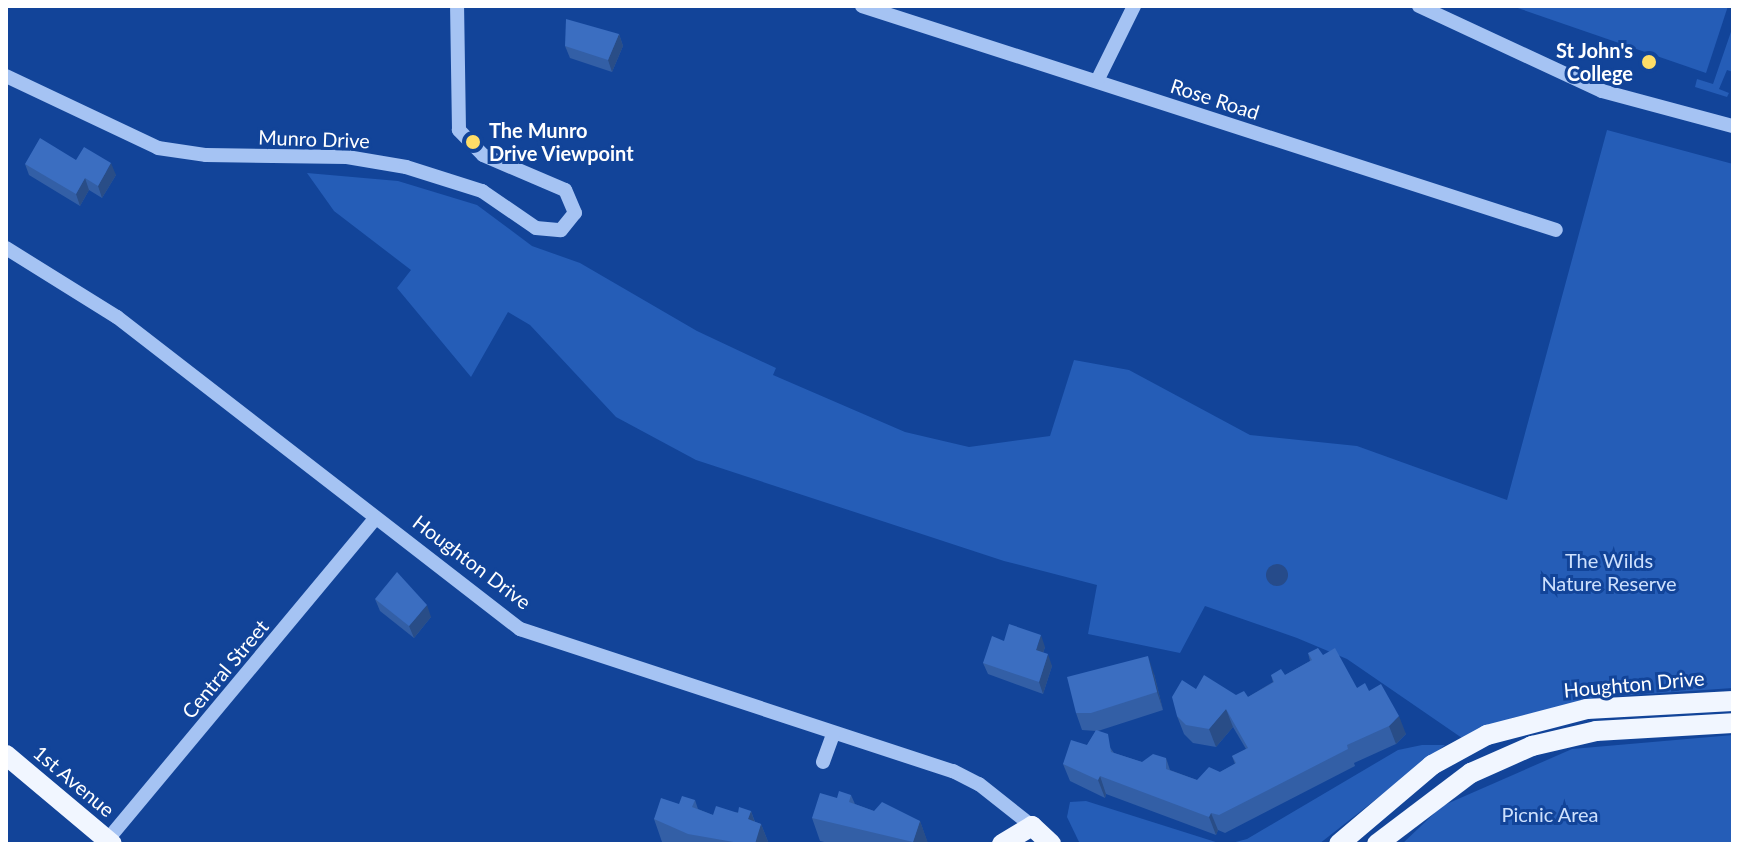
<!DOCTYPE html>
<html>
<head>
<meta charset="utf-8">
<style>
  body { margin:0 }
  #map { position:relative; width:1739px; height:850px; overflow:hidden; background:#124499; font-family:Lato,sans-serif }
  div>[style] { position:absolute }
  .green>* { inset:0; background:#255db7 }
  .water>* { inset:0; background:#264b8a }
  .round { border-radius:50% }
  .minor>* { height:14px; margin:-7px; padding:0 7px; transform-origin:7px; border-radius:7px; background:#a5c3f3 }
  .major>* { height:20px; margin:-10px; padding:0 10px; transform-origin:10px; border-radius:10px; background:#f1f6ff }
  .wall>* { inset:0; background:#335fa6 }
  .shaded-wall>* { inset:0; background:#294d87 }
  .building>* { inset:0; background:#3b6ec1 }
  .dots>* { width:22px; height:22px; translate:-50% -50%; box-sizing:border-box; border:4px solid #124499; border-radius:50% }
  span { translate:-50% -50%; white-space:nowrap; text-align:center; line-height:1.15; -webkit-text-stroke:6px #124499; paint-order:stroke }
  .poi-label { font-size:20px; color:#fff; font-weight:700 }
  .right { translate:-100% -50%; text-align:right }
  .left { translate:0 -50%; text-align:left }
  .street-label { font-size:20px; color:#fff }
  .park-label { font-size:20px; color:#cde0fd }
  .frame { position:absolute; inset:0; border:8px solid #fff; pointer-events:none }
</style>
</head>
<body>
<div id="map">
  <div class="green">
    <i style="clip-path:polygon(1512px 6px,1728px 6px,1706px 73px)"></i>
    <i style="clip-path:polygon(1733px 26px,1733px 72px,1727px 70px,1719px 89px,1729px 93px,1727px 97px,1695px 87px,1697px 79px,1713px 84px)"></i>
    <i style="clip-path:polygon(1607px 130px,1733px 164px,1733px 688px,1603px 697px,1512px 718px,1462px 738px,1347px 659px,1297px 638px,1205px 606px,1180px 653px,1088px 634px,1097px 585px,1004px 561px,696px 460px,616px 417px,530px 325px,508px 312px,471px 377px,397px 288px,411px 270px,334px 211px,307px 173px,398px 181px,477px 205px,532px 246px,580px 263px,697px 331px,776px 368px,773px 375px,905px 432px,969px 447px,1050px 436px,1074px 360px,1129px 370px,1250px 435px,1357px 446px,1507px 500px)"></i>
    <i style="clip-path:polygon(1733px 735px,1733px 844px,1402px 844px,1442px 806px,1572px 749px)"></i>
    <i style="clip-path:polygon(1422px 745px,1445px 745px,1319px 844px,1228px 844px,1247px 839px,1398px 750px)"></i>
    <i style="clip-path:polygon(1086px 801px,1222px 844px,1080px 844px,1067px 817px,1070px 802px)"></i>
  </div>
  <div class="water">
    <i class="round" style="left:1266px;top:564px;width:22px;height:22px"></i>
  </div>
  <div class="minor">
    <i style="left:862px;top:6px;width:729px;rotate:17.89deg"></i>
    <i style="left:1419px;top:6px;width:202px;rotate:24.9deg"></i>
    <i style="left:1602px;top:91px;width:136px;rotate:15deg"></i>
    <i style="left:6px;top:76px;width:168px;rotate:25.3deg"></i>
    <i style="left:158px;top:148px;width:49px;rotate:8.3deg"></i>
    <i style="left:206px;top:155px;width:141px;rotate:0.8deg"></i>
    <i style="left:347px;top:157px;width:60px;rotate:9.6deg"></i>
    <i style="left:406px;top:167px;width:80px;rotate:17.5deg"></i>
    <i style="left:482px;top:191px;width:65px;rotate:34.4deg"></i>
    <i style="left:536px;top:228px;width:25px;rotate:5deg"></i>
    <i style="left:561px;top:230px;width:22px;rotate:-51deg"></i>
    <i style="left:575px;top:213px;width:25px;rotate:-113deg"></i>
    <i style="left:565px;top:190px;width:89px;rotate:-156.9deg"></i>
    <i style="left:483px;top:155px;width:35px;rotate:-134deg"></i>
    <i style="left:459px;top:130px;width:124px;rotate:-90.9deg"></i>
    <i style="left:1097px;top:81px;width:84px;rotate:-63.7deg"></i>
    <i style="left:6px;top:248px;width:131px;rotate:31.9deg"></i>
    <i style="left:117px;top:317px;width:510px;rotate:37.75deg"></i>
    <i style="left:520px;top:629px;width:456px;rotate:18.2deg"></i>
    <i style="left:953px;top:771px;width:29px;rotate:27deg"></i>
    <i style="left:979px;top:784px;width:68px;rotate:38.4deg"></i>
    <i style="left:823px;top:762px;width:30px;rotate:-70deg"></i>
    <i style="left:104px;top:844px;width:423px;rotate:-50.2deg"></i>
  </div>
  <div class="major">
    <i style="left:6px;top:755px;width:138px;rotate:40deg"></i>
    <i style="left:1002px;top:844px;width:35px;rotate:-31deg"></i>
    <i style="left:1032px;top:826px;width:26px;rotate:43deg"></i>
    <i style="left:1339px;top:844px;width:122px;rotate:-40.3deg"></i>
    <i style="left:1432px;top:765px;width:63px;rotate:-28.6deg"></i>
    <i style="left:1487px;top:735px;width:103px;rotate:-14.6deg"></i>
    <i style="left:1587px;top:709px;width:146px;rotate:-3.1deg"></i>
    <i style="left:1377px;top:844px;width:118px;rotate:-37.1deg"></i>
    <i style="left:1471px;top:773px;width:67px;rotate:-23.9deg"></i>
    <i style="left:1532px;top:746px;width:66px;rotate:-13.2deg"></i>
    <i style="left:1596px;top:731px;width:137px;rotate:-3.3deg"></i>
  </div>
  <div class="wall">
    <i style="clip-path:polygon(619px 34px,623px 46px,612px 72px,570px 58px,565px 46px)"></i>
    <i style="clip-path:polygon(76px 160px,116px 175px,102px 198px,89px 190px,80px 206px,29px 175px,25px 164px)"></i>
    <i style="clip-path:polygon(375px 599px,431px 617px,414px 638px,380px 611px)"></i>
    <i style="clip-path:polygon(1004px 641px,1045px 647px,1043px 653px,1052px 666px,1043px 694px,988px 674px,983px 663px)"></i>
    <i style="clip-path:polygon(1308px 653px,1323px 655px,1357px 688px,1369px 691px,1406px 734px,1396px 744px,1354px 763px,1355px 766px,1225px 833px,1218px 830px,1216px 835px,1106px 794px,1105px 798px,1070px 781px,1063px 764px,1087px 745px,1096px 731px,1082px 730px,1076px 713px,1154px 674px,1163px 710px,1098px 731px,1114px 753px,1142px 762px,1166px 758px,1170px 770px,1197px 780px,1220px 772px,1235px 764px,1232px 756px,1246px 749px,1233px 727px,1216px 747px,1193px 743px,1184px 734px,1177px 716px,1196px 689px,1248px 697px,1273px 682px,1271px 675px,1285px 675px,1310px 661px)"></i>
    <i style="clip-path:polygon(851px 795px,855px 804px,874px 811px,920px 821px,928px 844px,833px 844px,820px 841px,812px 818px,837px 798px)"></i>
    <i style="clip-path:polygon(695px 800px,698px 809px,713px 815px,751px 811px,755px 822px,761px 824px,769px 844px,666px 844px,662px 842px,654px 819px,679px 804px)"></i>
  </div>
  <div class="shaded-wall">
    <i style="clip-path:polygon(619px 34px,623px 46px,612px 72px,608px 60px)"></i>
    <i style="clip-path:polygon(111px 163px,116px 175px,102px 198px,98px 186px)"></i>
    <i style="clip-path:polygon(85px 178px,89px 190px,80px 206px,76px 194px)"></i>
    <i style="clip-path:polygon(427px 605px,431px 617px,414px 638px,409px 626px)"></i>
    <i style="clip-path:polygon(1041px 635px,1045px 647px,1040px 662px,1036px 650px)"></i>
    <i style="clip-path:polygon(1048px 654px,1052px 666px,1043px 694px,1039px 682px)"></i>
    <i style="clip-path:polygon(1148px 656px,1154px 674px,1163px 710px,1157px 692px)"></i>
    <i style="clip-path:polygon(1226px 709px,1233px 727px,1216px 747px,1209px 729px)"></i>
    <i style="clip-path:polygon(1399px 716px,1406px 734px,1396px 744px,1389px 726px)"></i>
    <i style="clip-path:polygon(1100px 776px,1106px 794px,1105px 798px,1098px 780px)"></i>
    <i style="clip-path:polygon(751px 811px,758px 832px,761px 824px,769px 844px,755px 844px,748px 819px)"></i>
    <i style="clip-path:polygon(1211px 813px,1218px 830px,1216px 835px,1209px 817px)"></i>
    <i style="clip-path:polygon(920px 821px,928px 843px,928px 844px,914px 844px,913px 842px)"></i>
  </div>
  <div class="building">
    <i style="clip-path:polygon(566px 19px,619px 34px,608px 60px,565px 46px)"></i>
    <i style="clip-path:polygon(40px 138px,76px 160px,84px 147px,111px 163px,98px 186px,85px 178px,76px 194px,25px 164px)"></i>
    <i style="clip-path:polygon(397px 572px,427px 605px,409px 626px,375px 599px)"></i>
    <i style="clip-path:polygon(1009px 624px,1041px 635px,1036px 650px,1048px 654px,1039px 682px,983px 663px,992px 636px,1004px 641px)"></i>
    <i style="clip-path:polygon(1318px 648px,1323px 655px,1335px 648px,1357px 688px,1365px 683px,1369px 691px,1381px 684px,1399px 716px,1389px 726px,1347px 745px,1348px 749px,1219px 815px,1211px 813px,1209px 817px,1100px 776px,1098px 780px,1063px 764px,1071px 740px,1087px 745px,1096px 730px,1108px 734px,1111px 752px,1142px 762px,1153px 754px,1166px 758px,1166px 769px,1197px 780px,1209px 767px,1220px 772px,1236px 763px,1232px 756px,1248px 748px,1226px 709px,1209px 729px,1186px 725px,1177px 716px,1172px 697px,1182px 680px,1196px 689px,1204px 675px,1236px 695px,1244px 691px,1248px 697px,1274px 682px,1271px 675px,1281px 669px,1285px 675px,1312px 660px,1308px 653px)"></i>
    <i style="clip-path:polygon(1148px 656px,1157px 692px,1091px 713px,1076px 713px,1067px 677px)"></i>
    <i style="clip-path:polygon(839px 791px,851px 795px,849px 802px,874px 811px,882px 802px,920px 821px,913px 842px,812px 818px,820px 793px,837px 798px)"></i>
    <i style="clip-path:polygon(682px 796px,695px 800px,692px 807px,713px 815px,716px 806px,738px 813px,739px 807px,751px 811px,748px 819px,761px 824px,755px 844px,745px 844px,688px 834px,654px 819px,661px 798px,679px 804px)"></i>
  </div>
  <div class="dots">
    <i style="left:1649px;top:62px;background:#ffdd67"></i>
    <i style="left:473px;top:142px;background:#ffdd67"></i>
  </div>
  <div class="poi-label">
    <span class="right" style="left:1633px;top:62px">St John's<br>College</span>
    <span class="left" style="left:489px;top:142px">The Munro<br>Drive Viewpoint</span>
  </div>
  <div class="street-label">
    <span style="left:1215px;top:99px;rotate:18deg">Rose Road</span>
    <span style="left:314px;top:139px;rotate:2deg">Munro Drive</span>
    <span style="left:472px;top:562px;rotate:37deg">Houghton Drive</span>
    <span style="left:225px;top:669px;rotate:-50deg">Central Street</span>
    <span style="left:1634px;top:684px;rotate:-5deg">Houghton Drive</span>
    <span style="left:74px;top:781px;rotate:40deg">1st Avenue</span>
  </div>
  <div class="park-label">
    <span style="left:1609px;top:572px">The Wilds<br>Nature Reserve</span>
    <span style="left:1550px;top:814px">Picnic Area</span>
  </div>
  <div class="frame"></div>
</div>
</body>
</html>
